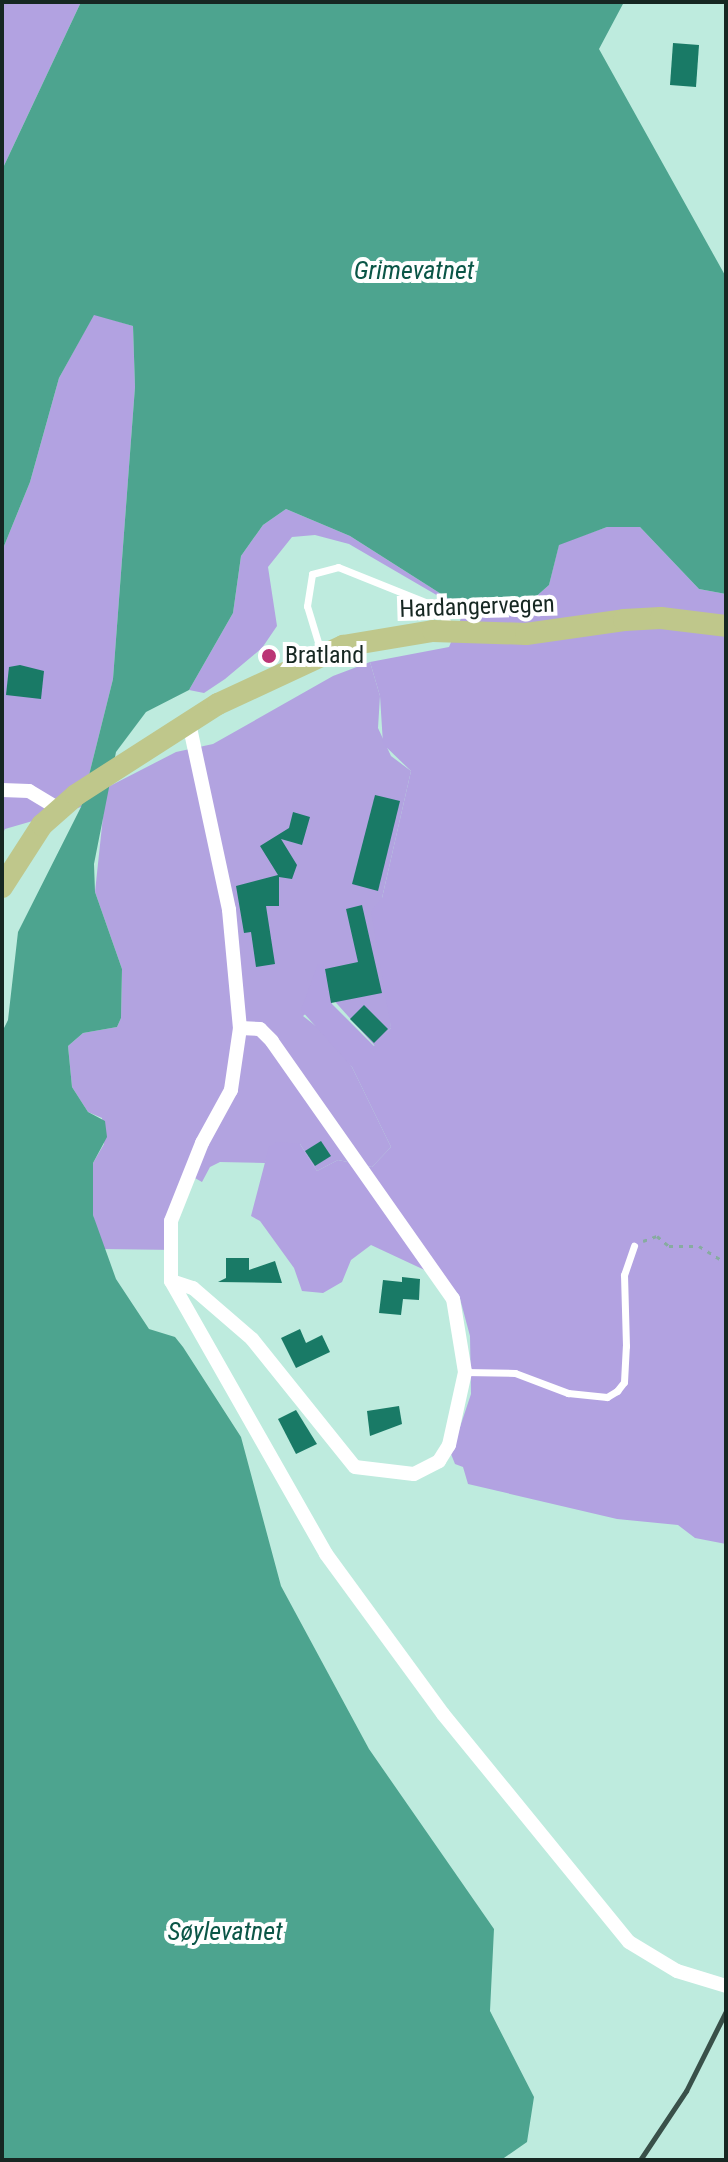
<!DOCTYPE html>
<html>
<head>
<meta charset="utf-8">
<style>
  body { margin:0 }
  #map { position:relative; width:728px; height:2162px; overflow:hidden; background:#beebde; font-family:"Roboto Condensed",sans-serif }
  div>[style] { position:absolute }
  .green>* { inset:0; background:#b2a3e0 }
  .forest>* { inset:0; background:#b2a2e1 }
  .water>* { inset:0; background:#4da48f }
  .building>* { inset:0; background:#197a66 }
  .path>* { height:3px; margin-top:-1.5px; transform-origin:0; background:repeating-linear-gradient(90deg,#87aba0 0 4px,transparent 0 10px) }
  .service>* { height:7px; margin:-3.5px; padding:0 3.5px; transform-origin:3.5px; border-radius:3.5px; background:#fff }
  .minor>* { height:14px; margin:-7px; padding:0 7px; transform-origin:7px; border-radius:7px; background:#fff }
  .primary>* { height:22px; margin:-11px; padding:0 11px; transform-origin:11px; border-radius:11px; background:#bfc78b }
  .rail>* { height:5px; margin:-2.5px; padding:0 2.5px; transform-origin:2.5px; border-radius:2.5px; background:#395049 }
  .dots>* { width:22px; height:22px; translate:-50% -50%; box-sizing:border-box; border:4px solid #fff; border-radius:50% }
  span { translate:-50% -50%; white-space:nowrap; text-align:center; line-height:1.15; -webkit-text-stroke:8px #fff; paint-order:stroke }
  .street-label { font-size:24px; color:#162722 }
  .poi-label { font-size:24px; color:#162722 }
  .left { translate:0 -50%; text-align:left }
  .water-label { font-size:26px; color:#0b5647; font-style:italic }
  .frame { position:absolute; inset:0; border:4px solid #162722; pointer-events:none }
</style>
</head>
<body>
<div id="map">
  <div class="green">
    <i style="clip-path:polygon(370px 662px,380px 696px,378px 728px,391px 756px,411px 771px,382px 898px,391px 1028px,375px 1046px,329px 995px,303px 1016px,331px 1038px,352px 1067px,391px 1147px,372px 1167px,338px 1160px,317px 1171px,300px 1144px,268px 1156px,265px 1163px,220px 1162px,210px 1167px,202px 1182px,193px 1177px,178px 1221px,177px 1250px,102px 1249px,93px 1215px,93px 1163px,104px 1144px,102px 1118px,88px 1112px,72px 1087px,68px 1046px,83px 1033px,117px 1027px,121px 1018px,122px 969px,95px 892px,106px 788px,176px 752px,213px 744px,333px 676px)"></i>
  </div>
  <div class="forest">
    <i style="clip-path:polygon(2px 2px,81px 2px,2px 170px)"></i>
    <i style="clip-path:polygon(94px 314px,133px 326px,135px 387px,113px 679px,81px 807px,5px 829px,2px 835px,2px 551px,30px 482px,59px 378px)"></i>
    <i style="clip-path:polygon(286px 509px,350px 536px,460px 606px,514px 616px,549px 585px,559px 544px,607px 527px,640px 527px,699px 589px,726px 594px,726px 1544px,695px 1538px,678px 1525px,617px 1519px,468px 1484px,463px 1467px,455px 1464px,451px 1454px,471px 1394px,470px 1336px,459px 1295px,446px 1280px,371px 1245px,351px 1260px,342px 1282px,323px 1293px,302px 1291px,294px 1268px,260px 1221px,251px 1216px,269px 1147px,276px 1142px,300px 1144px,317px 1171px,338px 1160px,372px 1167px,391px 1147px,352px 1067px,301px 1010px,318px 964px,323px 964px,332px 1004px,374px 1046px,391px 1028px,371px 911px,382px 898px,411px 771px,383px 744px,380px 696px,370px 662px,449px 647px,464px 611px,349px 544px,315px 535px,292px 537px,268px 567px,277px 626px,262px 648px,225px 679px,204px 693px,189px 690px,233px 613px,241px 556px,263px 525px)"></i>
  </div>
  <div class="water">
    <i style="clip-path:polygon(81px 2px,624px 2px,599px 49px,726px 277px,726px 594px,699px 589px,640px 527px,607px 527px,559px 545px,549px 585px,514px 616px,460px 606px,350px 536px,286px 509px,263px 525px,241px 556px,233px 613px,189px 690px,146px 712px,116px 752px,94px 864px,95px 892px,122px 969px,121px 1018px,117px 1027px,83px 1033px,68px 1046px,72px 1087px,88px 1112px,105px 1121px,107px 1137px,93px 1163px,93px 1215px,116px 1279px,149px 1329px,175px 1337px,183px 1347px,241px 1437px,281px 1586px,369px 1749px,494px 1929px,490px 2011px,534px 2097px,527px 2142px,501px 2160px,2px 2160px,2px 1032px,8px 1020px,18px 932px,81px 807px,113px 679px,135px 387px,133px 326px,94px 315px,59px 378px,30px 482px,2px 551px,2px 170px)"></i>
  </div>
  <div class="building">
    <i style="clip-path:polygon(673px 43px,699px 45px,696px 87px,670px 85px)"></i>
    <i style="clip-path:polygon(20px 665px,44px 671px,41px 699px,6px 695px,9px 667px)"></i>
    <i style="clip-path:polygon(375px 795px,400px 801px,378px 891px,352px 884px)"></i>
    <i style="clip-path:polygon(293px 812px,310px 817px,302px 845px,281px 839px,297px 865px,292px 879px,279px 877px,279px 906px,266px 906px,275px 964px,256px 967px,251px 932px,244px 933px,236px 886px,278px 875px,260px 846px,289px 828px)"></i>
    <i style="clip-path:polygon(362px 905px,382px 993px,331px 1003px,325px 969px,358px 962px,346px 909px)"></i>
    <i style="clip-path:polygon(364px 1005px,388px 1029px,374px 1043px,350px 1019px)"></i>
    <i style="clip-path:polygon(321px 1141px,331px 1156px,315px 1166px,305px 1151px)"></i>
    <i style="clip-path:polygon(226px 1258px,249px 1258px,249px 1270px,275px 1261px,282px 1283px,218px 1282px,226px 1278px)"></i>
    <i style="clip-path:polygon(402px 1277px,420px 1279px,419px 1300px,403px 1299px,401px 1315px,379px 1313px,383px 1280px,402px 1282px)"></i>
    <i style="clip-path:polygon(300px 1329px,306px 1343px,322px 1335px,330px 1352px,296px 1368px,281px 1338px)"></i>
    <i style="clip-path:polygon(399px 1406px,402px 1424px,370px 1436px,367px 1411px)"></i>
    <i style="clip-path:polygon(296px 1410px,317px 1444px,296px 1454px,278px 1419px)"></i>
  </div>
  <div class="path">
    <i style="left:643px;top:1241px;width:15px;rotate:-20deg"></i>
    <i style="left:657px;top:1236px;width:16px;rotate:40deg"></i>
    <i style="left:669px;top:1246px;width:30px"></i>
    <i style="left:699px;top:1246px;width:32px;rotate:32deg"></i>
  </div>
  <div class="service">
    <i style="left:321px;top:652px;width:48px;rotate:-106.9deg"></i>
    <i style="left:307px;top:606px;width:32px;rotate:-81deg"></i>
    <i style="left:312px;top:574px;width:27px;rotate:-15deg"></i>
    <i style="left:338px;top:567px;width:102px;rotate:21.8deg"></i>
    <i style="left:433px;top:605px;width:30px;rotate:50deg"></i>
    <i style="left:465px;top:1372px;width:50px;rotate:1.1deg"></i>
    <i style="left:515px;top:1373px;width:57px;rotate:20.7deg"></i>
    <i style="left:568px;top:1393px;width:39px;rotate:6deg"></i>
    <i style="left:607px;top:1397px;width:12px;rotate:-31deg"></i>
    <i style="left:617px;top:1391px;width:11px;rotate:-52deg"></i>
    <i style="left:624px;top:1382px;width:36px;rotate:-87deg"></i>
    <i style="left:626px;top:1346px;width:71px;rotate:-91.6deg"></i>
    <i style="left:624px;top:1275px;width:31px;rotate:-71deg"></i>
  </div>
  <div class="minor">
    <i style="left:189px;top:723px;width:191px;rotate:77.9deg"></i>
    <i style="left:229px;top:910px;width:119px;rotate:84.7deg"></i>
    <i style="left:240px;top:1028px;width:63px;rotate:98.3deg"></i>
    <i style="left:231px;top:1090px;width:60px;rotate:118.7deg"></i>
    <i style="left:202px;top:1143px;width:84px;rotate:111.7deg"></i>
    <i style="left:171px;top:1221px;width:60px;rotate:90deg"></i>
    <i style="left:171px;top:1281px;width:314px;rotate:60.4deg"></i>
    <i style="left:326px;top:1554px;width:198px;rotate:53.8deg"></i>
    <i style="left:443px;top:1714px;width:294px;rotate:50.8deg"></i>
    <i style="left:629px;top:1942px;width:56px;rotate:31.1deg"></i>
    <i style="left:677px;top:1971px;width:51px;rotate:17deg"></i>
    <i style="left:2px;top:790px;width:27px;rotate:2deg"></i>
    <i style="left:29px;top:791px;width:33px;rotate:31deg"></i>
    <i style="left:171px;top:1281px;width:23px;rotate:18deg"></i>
    <i style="left:193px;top:1288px;width:78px;rotate:40.8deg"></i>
    <i style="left:252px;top:1339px;width:164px;rotate:51.2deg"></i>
    <i style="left:355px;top:1467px;width:59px;rotate:6.8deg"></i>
    <i style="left:414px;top:1474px;width:28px;rotate:-27deg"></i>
    <i style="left:439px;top:1461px;width:19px;rotate:-58deg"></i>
    <i style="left:449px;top:1445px;width:75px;rotate:-77.6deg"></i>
    <i style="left:465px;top:1372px;width:74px;rotate:-99.3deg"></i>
    <i style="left:453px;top:1299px;width:315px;rotate:-125.1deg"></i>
    <i style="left:272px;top:1041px;width:17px;rotate:-135deg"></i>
    <i style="left:260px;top:1029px;width:20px;rotate:-177deg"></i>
  </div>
  <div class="primary">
    <i style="left:2px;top:887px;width:74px;rotate:-57.2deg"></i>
    <i style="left:42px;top:825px;width:45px;rotate:-41.4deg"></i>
    <i style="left:76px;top:795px;width:169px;rotate:-32.7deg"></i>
    <i style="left:218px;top:704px;width:138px;rotate:-24.9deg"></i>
    <i style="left:343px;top:646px;width:91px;rotate:-9.5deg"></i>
    <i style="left:433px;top:631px;width:93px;rotate:1.8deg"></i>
    <i style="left:526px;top:634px;width:99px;rotate:-8.1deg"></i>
    <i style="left:624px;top:620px;width:37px;rotate:-3deg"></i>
    <i style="left:661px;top:618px;width:65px;rotate:7deg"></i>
  </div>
  <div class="rail">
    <i style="left:640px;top:2160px;width:83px;rotate:-56.3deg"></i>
    <i style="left:686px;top:2091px;width:89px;rotate:-63.4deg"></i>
  </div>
  <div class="dots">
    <i style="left:269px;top:656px;background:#bb3475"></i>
  </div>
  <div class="street-label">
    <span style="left:477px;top:607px;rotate:-2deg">Hardangervegen</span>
  </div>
  <div class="poi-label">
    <span class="left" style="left:285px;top:656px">Bratland</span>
  </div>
  <div class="water-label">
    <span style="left:414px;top:271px">Grimevatnet</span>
    <span style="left:225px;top:1932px">Søylevatnet</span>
  </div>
  <div class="frame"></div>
</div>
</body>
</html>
